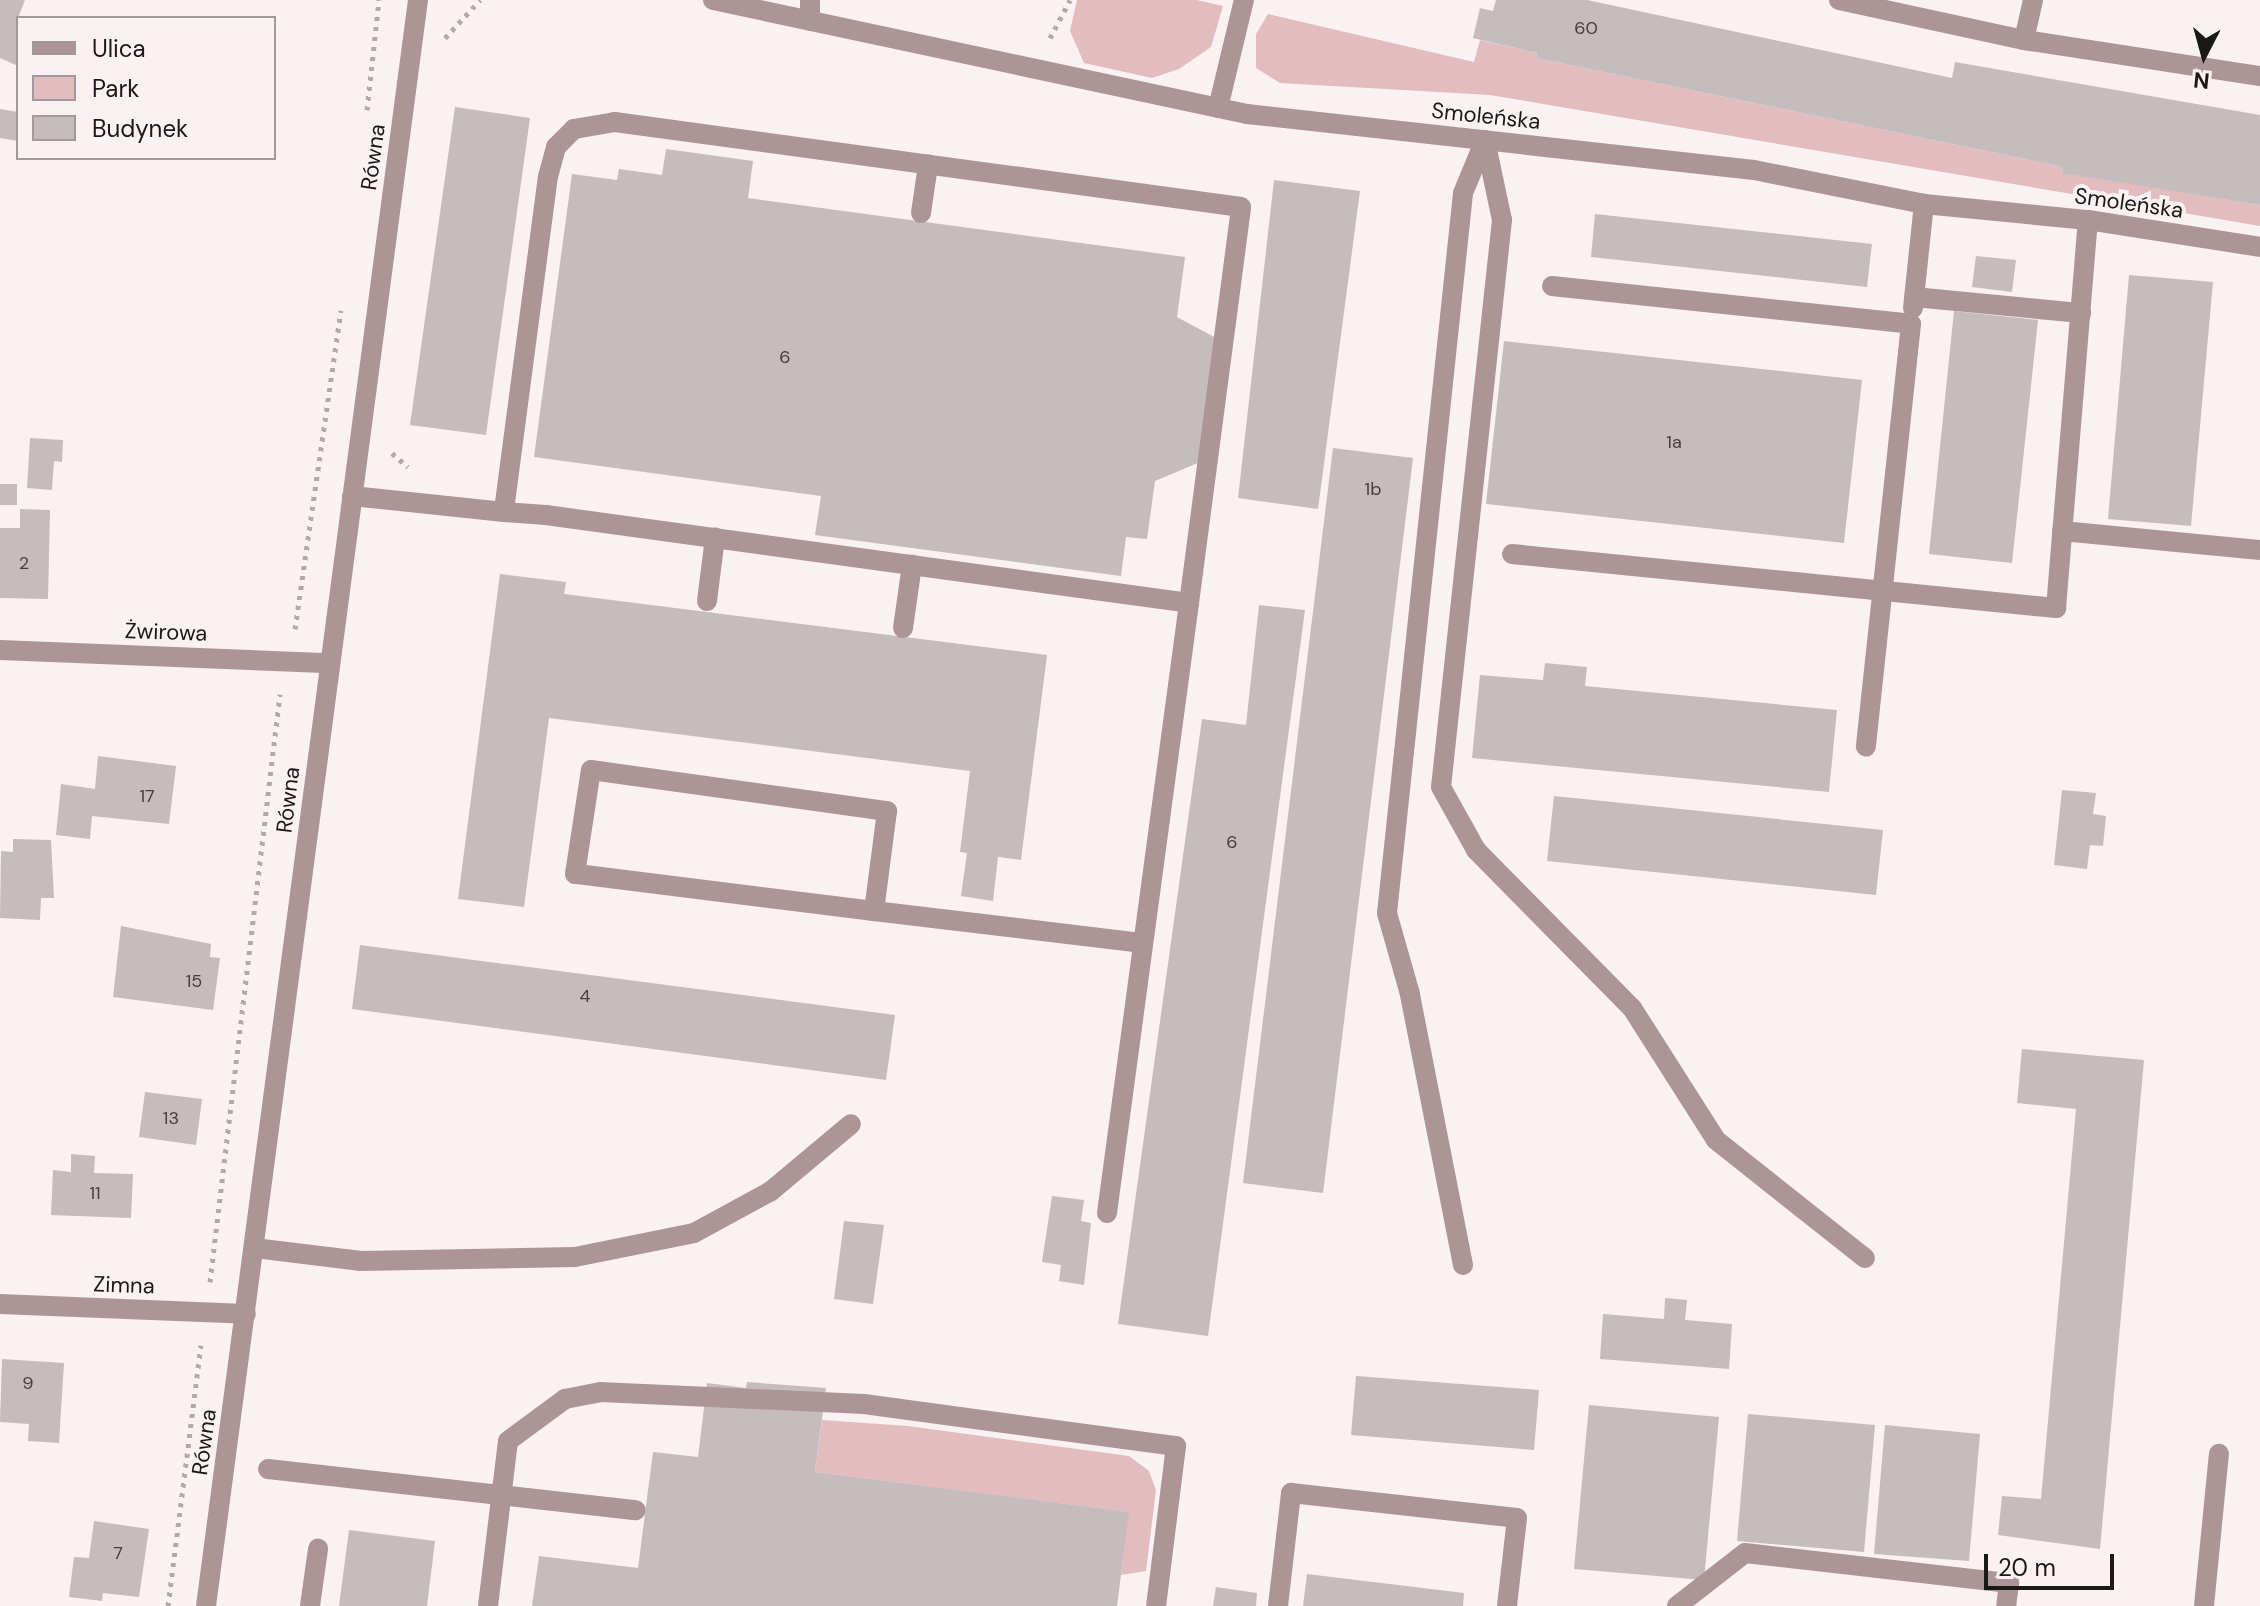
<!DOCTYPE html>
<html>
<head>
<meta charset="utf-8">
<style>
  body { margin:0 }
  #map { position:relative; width:2260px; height:1606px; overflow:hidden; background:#faf1f2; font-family:"DM Sans",sans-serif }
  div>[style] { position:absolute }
  .green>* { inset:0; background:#e2bcbf }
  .building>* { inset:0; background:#c4bcbd }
  .path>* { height:5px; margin-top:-2.5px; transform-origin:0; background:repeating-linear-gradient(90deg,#b1aaab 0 4px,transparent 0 10px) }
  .service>* { height:20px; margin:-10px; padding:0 10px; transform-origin:10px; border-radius:10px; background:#ad9597 }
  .minor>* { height:20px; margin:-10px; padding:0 10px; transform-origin:10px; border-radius:10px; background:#ad9597 }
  span { translate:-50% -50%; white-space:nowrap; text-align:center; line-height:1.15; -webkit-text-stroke:8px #faf1f2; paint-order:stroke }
  .number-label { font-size:18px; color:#454141 }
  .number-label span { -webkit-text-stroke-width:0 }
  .street-label { font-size:22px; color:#1b1818 }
  .legend { position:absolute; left:16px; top:16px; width:260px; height:144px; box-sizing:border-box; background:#faf1f2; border:2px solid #a19a9b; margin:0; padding:10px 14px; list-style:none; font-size:24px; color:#1b1818 }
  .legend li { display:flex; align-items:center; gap:16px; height:40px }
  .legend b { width:40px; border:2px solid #a19a9b }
  .north { position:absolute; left:2164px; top:16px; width:80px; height:80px; -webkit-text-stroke:6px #faf1f2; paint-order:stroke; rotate:186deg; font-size:22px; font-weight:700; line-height:32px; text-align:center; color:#1b1818 }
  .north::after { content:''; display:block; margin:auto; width:28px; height:36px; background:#1b1818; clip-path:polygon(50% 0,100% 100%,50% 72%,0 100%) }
  .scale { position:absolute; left:1984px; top:1554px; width:130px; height:36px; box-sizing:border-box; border:4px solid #1b1818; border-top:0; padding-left:10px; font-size:24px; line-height:28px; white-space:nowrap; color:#1b1818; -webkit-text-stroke:6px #faf1f2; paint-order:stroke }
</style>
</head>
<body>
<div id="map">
  <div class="green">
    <i style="clip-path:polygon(1077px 0,1197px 0,1223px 6px,1211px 47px,1179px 69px,1152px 78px,1084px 63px,1070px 31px)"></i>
    <i style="clip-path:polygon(1268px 14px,1474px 62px,1480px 40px,1537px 53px,1536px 58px,2063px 167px,2062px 172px,2260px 205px,2260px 226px,1490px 95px,1280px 83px,1256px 68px,1256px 34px)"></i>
    <i style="clip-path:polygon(822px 1420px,908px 1426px,1129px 1456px,1149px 1471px,1156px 1490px,1146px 1571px,1121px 1575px,1128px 1512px,815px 1472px)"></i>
  </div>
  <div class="building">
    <i style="clip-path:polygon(0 0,25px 0,18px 18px,18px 66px,0 58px)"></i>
    <i style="clip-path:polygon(1496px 0,1587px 0,1952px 78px,1955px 62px,2260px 115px,2260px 205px,2062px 173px,2063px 167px,1536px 58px,1537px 53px,1473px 38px,1480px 8px,1493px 11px)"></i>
    <i style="clip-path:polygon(455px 107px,530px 118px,486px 435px,410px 425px)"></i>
    <i style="clip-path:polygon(0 109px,18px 112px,18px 141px,0 138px)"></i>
    <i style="clip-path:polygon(666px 149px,753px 161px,748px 198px,1185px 257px,1177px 317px,1216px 338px,1200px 462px,1155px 481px,1147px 539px,1126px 537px,1121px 576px,815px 535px,821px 496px,534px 457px,572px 174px,617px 180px,619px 169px,662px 175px)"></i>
    <i style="clip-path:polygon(1274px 180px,1360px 191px,1318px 509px,1238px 498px)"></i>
    <i style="clip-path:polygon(1595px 214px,1872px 244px,1867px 287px,1591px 257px)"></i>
    <i style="clip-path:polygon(1976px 256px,2016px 260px,2012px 292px,1972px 287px)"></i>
    <i style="clip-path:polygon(2129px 275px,2213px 282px,2191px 526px,2108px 519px)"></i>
    <i style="clip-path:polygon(1954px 311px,2038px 320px,2012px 563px,1929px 554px)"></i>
    <i style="clip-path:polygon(1504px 341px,1862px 380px,1844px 543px,1486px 504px)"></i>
    <i style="clip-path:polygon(30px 438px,63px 440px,62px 462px,54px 461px,52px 490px,27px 488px)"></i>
    <i style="clip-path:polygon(1333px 448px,1413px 458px,1323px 1193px,1243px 1183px)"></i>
    <i style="clip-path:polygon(0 484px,17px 484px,17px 505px,0 505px)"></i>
    <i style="clip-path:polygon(20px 509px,50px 510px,48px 599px,0 598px,0 528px,20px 528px)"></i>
    <i style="clip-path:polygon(500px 574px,566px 582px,564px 594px,1047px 655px,1021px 860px,998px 857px,993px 901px,961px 896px,967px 853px,960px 852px,970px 771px,549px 718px,524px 907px,458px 899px)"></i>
    <i style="clip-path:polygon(1259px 605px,1305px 610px,1208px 1336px,1118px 1324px,1202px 719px,1246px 725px)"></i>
    <i style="clip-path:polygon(1545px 663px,1587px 667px,1585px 686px,1837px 710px,1829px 792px,1472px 758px,1480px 675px,1543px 680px)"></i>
    <i style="clip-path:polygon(98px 756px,176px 766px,169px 824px,92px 816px,90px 839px,56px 835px,61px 784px,95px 789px)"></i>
    <i style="clip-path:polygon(2062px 790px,2096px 793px,2093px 814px,2106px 816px,2103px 846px,2090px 845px,2087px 869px,2054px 865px)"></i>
    <i style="clip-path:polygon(1554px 796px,1883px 830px,1876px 895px,1547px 861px)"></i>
    <i style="clip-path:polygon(13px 839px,51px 840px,54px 898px,41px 898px,40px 920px,0 918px,1px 851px,13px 852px)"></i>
    <i style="clip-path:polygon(121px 926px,211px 944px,210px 957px,220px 958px,213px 1010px,113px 997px)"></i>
    <i style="clip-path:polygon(360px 945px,895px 1015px,886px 1080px,352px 1009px)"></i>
    <i style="clip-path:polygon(2022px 1049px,2144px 1060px,2100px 1549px,1998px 1535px,2002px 1496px,2041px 1499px,2076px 1109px,2017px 1103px)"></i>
    <i style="clip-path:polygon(145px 1092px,202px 1099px,196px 1145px,139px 1137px)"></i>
    <i style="clip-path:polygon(71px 1154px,95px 1156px,94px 1173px,133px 1174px,131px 1218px,51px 1215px,53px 1170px,71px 1172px)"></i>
    <i style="clip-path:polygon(1052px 1196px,1084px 1200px,1081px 1221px,1091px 1223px,1084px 1285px,1059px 1281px,1061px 1265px,1042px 1262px)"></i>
    <i style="clip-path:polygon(844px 1221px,884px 1225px,873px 1304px,834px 1299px)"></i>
    <i style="clip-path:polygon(1665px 1298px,1687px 1300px,1685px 1320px,1732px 1324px,1729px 1369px,1600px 1359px,1603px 1314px,1664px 1319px)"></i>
    <i style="clip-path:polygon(2px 1359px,64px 1363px,59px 1443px,28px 1441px,29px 1424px,0 1422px)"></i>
    <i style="clip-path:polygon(1356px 1376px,1539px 1390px,1534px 1450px,1351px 1435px)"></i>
    <i style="clip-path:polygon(747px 1382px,826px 1388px,815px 1472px,1129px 1512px,1117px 1606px,532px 1606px,539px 1556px,638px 1568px,653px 1452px,698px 1457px,707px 1383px,746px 1388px)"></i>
    <i style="clip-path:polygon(1589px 1405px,1719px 1417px,1704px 1580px,1574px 1569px)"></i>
    <i style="clip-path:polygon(1748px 1414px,1875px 1425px,1864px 1552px,1737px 1541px)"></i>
    <i style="clip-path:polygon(1885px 1425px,1980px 1434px,1969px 1561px,1874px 1554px)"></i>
    <i style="clip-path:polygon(94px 1521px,149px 1529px,139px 1597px,103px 1593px,102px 1601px,69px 1597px,74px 1557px,89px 1558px)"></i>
    <i style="clip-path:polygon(349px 1530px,435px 1541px,427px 1606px,339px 1606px)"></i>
    <i style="clip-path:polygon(1307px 1574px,1464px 1593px,1463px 1606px,1303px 1606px)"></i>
    <i style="clip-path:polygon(1216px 1587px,1257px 1593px,1256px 1606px,1213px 1606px)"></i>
  </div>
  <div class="path">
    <i style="left:445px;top:38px;width:52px;rotate:-47.4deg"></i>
    <i style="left:1050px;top:38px;width:43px;rotate:-62.2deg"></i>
    <i style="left:367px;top:110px;width:111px;rotate:-83.8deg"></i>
    <i style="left:392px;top:453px;width:21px;rotate:41deg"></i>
    <i style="left:295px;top:629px;width:322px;rotate:-81.8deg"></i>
    <i style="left:210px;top:1282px;width:592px;rotate:-83.21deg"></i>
    <i style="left:168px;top:1606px;width:263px;rotate:-82.8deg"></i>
  </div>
  <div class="service">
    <i style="left:810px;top:0;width:21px;rotate:90deg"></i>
    <i style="left:1839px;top:0;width:189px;rotate:12.2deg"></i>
    <i style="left:2024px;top:40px;width:239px;rotate:8.7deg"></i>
    <i style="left:2024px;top:40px;width:41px;rotate:-77.3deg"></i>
    <i style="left:1218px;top:108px;width:111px;rotate:-76.5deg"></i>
    <i style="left:1485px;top:140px;width:82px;rotate:78deg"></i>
    <i style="left:1502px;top:220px;width:570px;rotate:96.14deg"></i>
    <i style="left:1441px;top:787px;width:72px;rotate:60.9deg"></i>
    <i style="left:1476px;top:850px;width:222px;rotate:45.4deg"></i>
    <i style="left:1632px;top:1008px;width:156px;rotate:57.5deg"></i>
    <i style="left:1716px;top:1140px;width:190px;rotate:38.4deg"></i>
    <i style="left:921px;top:213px;width:49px;rotate:-81.7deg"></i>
    <i style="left:1552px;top:286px;width:361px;rotate:6deg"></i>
    <i style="left:1911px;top:324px;width:425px;rotate:96.1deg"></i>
    <i style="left:1914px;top:297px;width:168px;rotate:5.5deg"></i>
    <i style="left:1913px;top:308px;width:105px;rotate:-84deg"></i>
    <i style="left:352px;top:496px;width:153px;rotate:6deg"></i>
    <i style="left:504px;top:512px;width:42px;rotate:4.1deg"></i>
    <i style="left:546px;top:515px;width:649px;rotate:7.79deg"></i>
    <i style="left:1189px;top:603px;width:399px;rotate:-82.5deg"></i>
    <i style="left:1241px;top:207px;width:632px;rotate:-172.27deg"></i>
    <i style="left:615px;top:122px;width:42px;rotate:170.3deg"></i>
    <i style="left:574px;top:129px;width:25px;rotate:135deg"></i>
    <i style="left:556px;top:147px;width:30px;rotate:105deg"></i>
    <i style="left:548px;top:176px;width:339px;rotate:97.5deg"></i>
    <i style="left:2062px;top:531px;width:199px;rotate:5.5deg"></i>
    <i style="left:1512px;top:554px;width:547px;rotate:5.67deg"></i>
    <i style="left:2056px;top:608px;width:389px;rotate:-85.3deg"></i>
    <i style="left:707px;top:601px;width:64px;rotate:-82.8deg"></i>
    <i style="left:903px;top:628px;width:64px;rotate:-81.9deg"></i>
    <i style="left:874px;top:911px;width:301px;rotate:-172.9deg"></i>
    <i style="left:575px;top:874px;width:105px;rotate:-81.3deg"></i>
    <i style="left:591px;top:770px;width:299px;rotate:7.9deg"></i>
    <i style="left:887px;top:811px;width:101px;rotate:97.4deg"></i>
    <i style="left:874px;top:911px;width:271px;rotate:6.8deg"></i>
    <i style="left:1107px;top:1213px;width:615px;rotate:-82.34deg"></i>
    <i style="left:254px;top:1248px;width:108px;rotate:6.9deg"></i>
    <i style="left:361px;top:1261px;width:214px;rotate:-1.1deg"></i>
    <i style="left:575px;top:1257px;width:121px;rotate:-11.4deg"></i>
    <i style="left:694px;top:1233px;width:88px;rotate:-28.6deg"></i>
    <i style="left:771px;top:1191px;width:104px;rotate:-39.9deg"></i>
    <i style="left:1463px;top:1265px;width:276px;rotate:-101.1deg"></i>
    <i style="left:1410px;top:994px;width:84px;rotate:-105.9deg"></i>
    <i style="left:1387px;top:913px;width:724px;rotate:-83.97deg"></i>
    <i style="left:1463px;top:193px;width:57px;rotate:-67.5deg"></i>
    <i style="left:268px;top:1469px;width:370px;rotate:6.4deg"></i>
    <i style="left:310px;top:1606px;width:58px;rotate:-82deg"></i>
    <i style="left:488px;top:1606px;width:166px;rotate:-83.1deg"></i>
    <i style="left:508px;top:1441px;width:71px;rotate:-36.4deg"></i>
    <i style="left:565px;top:1399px;width:36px;rotate:-11deg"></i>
    <i style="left:600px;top:1392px;width:264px;rotate:2.6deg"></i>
    <i style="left:864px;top:1404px;width:315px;rotate:7.7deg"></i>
    <i style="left:1176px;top:1446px;width:161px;rotate:97.1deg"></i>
    <i style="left:1278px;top:1606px;width:114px;rotate:-83.4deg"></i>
    <i style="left:1291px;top:1493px;width:227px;rotate:6.3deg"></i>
    <i style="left:1517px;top:1518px;width:89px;rotate:96.5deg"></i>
    <i style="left:1677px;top:1606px;width:86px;rotate:-37.9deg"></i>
    <i style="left:1745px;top:1553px;width:266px;rotate:6.5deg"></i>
    <i style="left:2009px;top:1583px;width:23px;rotate:97deg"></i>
    <i style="left:2204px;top:1606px;width:153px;rotate:-84.4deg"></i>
  </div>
  <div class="minor">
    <i style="left:713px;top:0;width:546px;rotate:12.05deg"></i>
    <i style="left:1247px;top:114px;width:510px;rotate:6.3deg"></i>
    <i style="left:1754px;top:170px;width:173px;rotate:11.3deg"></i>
    <i style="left:1924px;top:204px;width:165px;rotate:5.6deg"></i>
    <i style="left:2088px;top:220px;width:174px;rotate:8.9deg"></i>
    <i style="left:0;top:650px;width:330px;rotate:2.3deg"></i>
    <i style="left:0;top:1304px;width:246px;rotate:2.3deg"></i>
    <i style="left:206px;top:1606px;width:1620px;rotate:-82.48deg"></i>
  </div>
  <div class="number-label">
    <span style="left:1586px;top:28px">60</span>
    <span style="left:785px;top:357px">6</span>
    <span style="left:1674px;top:442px">1a</span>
    <span style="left:1373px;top:489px">1b</span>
    <span style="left:24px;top:563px">2</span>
    <span style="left:147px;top:796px">17</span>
    <span style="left:1232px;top:842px">6</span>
    <span style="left:194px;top:981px">15</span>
    <span style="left:585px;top:996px">4</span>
    <span style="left:171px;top:1118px">13</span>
    <span style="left:95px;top:1193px">11</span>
    <span style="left:28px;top:1383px">9</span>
    <span style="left:118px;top:1553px">7</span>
  </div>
  <div class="street-label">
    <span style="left:1486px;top:116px;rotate:6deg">Smoleńska</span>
    <span style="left:373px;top:157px;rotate:-82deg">Równa</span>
    <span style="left:2129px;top:203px;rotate:8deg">Smoleńska</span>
    <span style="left:166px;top:632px;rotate:2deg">Żwirowa</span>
    <span style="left:288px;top:800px;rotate:-83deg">Równa</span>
    <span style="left:124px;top:1285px;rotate:2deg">Zimna</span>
    <span style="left:204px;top:1442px;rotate:-82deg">Równa</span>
  </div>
  <ul class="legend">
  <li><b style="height:10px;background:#ad9597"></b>Ulica</li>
  <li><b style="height:22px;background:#e2bcbf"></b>Park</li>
  <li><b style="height:22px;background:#c4bcbd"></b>Budynek</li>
  </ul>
  <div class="north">N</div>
  <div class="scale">20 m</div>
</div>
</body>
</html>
